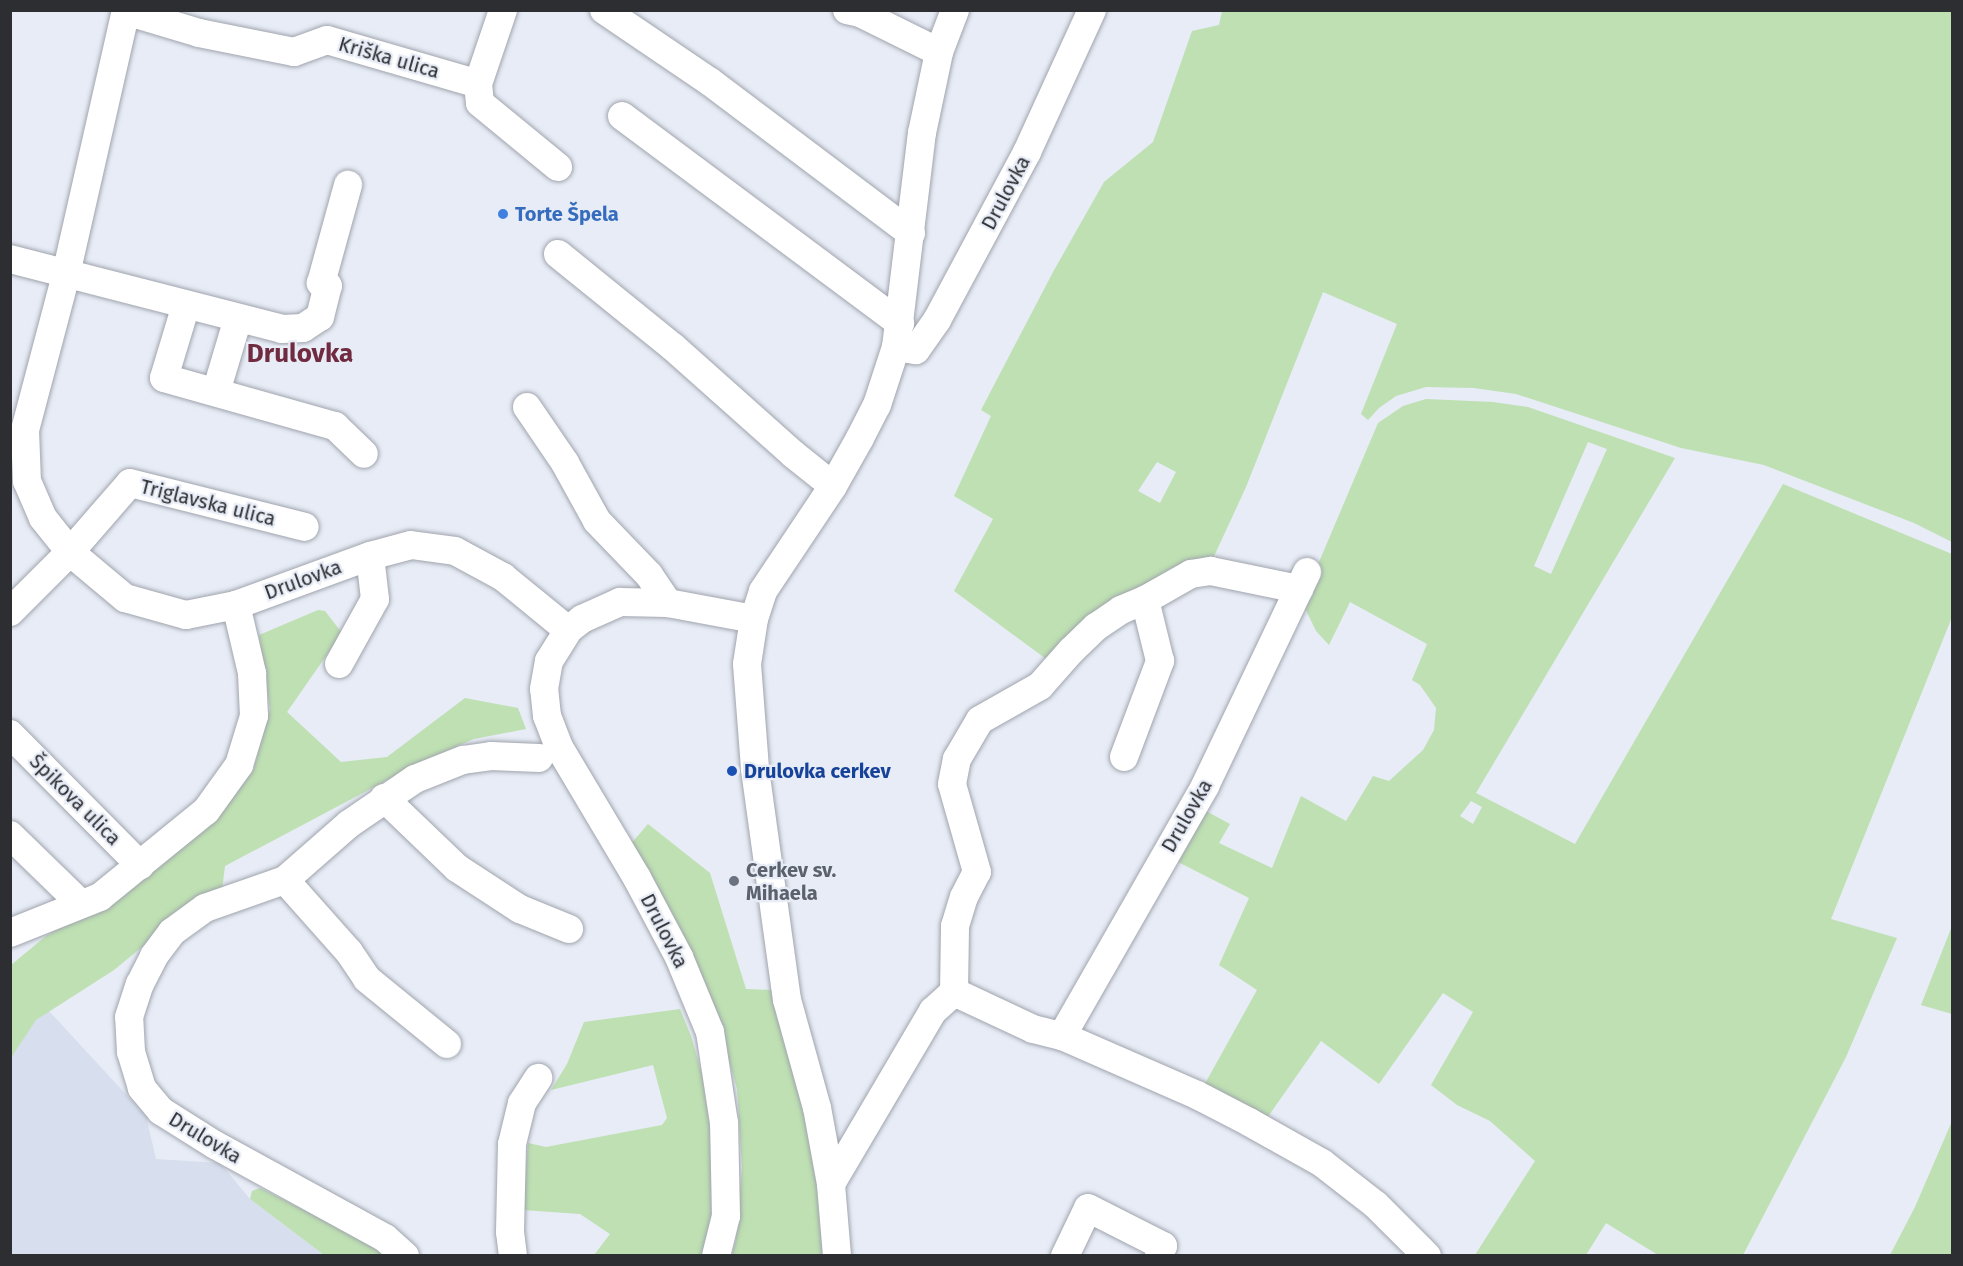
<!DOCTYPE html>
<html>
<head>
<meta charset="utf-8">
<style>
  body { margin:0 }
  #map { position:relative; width:1963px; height:1266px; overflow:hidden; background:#e7ecf6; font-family:"Fira Sans",sans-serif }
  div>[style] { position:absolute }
  .built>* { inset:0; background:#d7dfef }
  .green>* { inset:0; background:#bee0b2 }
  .roads { filter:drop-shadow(0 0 2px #a0a4ad) drop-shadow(0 0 2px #a0a4ad) }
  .minor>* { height:28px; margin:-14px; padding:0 14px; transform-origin:14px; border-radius:14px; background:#fff }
  .dots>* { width:16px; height:16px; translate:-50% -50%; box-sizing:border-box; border:3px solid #e7ecf6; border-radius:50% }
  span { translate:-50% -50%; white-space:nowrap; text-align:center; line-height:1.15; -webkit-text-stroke:4.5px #e7ecf6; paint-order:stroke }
  .street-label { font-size:20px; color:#2c2e32 }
  .shop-label { font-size:20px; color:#366cbe; font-weight:700 }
  .left { translate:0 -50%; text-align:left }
  .transit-label { font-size:20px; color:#164399; font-weight:700 }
  .worship-label { font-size:20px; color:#5b616d; font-weight:700 }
  .district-label { font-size:26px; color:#702b41; font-weight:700 }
  .frame { position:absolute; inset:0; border:12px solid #2c2e32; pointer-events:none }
</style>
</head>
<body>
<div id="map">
  <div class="built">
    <i style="clip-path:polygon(49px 1011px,146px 1116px,156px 1159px,220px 1163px,250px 1199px,324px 1255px,11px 1255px,10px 1058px,36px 1020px)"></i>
  </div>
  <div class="green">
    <i style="clip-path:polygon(evenodd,1222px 11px,1952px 11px,1952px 542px,1914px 523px,1764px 465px,1681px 448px,1516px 394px,1474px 388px,1426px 387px,1396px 396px,1379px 408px,1368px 420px,1361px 414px,1397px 324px,1323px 292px,1246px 487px,1210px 565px,1053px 664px,954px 591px,993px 519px,954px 496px,991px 416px,981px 410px,1053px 272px,1104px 182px,1153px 142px,1192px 31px,1219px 25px,1222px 11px,1157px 462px,1176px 472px,1160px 503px,1138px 491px,1157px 462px)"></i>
    <i style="clip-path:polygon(evenodd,1426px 399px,1493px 402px,1528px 407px,1675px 458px,1476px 793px,1575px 844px,1783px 484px,1952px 554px,1952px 617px,1831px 919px,1897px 938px,1846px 1057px,1743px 1255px,1658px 1255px,1606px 1223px,1586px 1255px,1475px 1255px,1535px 1161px,1490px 1121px,1457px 1105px,1431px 1085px,1473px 1012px,1443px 993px,1379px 1084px,1321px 1041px,1265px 1121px,1202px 1089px,1257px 990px,1219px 965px,1249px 898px,1178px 862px,1206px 811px,1230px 824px,1219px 843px,1272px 868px,1301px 796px,1346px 821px,1373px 776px,1389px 781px,1423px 750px,1434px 730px,1436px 708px,1420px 685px,1412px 680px,1427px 644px,1350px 602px,1329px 645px,1316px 631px,1302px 602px,1378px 423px,1403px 406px,1426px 399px,1588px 442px,1607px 449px,1551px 574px,1534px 566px,1588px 442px,1426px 399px,1471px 801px,1482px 807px,1473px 824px,1460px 816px,1471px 801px)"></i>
    <i style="clip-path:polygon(318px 610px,325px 611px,342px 633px,287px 712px,341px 762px,387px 757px,465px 698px,518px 708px,526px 729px,474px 739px,425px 760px,225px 866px,221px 898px,170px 924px,114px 970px,36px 1020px,11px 1058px,11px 965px,46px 936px,103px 903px,217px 816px,253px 771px,270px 709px,259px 635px)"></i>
    <i style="clip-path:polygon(648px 824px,710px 873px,746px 989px,772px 990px,813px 1129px,827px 1255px,732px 1255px,736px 1239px,742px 1167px,737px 1089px,715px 1010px,629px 846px)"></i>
    <i style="clip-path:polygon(1952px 926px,1952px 1014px,1921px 1005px)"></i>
    <i style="clip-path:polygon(680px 1009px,691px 1036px,702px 1074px,712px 1142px,711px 1217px,704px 1255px,594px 1255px,610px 1234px,580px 1214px,523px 1210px,528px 1143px,546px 1147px,662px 1125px,667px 1118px,653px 1065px,551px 1090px,567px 1064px,584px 1022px)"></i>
    <i style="clip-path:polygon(1952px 1121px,1952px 1255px,1890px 1255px,1915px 1207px)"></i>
    <i style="clip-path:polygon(260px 1188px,343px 1229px,387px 1255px,324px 1255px,250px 1199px,252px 1191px)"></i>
  </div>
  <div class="roads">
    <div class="minor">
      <i style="left:126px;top:10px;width:272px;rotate:102.8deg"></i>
      <i style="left:66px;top:275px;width:160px;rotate:104.8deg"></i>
      <i style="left:25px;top:430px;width:51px;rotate:87.8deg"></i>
      <i style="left:27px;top:481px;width:40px;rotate:66.6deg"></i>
      <i style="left:43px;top:518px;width:43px;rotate:51.5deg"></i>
      <i style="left:70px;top:552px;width:72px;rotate:39.9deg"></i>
      <i style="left:125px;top:598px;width:63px;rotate:15.6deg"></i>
      <i style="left:186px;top:615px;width:51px;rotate:-11.3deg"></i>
      <i style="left:236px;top:605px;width:143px;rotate:-20.1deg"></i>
      <i style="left:370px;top:556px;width:42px;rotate:-15deg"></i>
      <i style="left:411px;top:545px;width:44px;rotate:7.8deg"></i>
      <i style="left:455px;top:551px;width:55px;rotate:28.4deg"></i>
      <i style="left:503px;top:577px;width:84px;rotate:39.2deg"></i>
      <i style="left:604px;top:10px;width:127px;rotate:34.1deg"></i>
      <i style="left:709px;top:81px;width:253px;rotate:37deg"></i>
      <i style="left:847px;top:10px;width:13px;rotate:13deg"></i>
      <i style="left:860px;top:13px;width:88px;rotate:26.3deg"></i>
      <i style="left:126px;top:11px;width:76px;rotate:16.8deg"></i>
      <i style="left:199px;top:33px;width:97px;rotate:11.3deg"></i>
      <i style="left:294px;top:52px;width:35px;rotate:-20deg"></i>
      <i style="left:327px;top:40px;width:157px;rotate:16.2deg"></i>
      <i style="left:478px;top:84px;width:19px;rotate:84deg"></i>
      <i style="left:480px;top:103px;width:101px;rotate:39.4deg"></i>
      <i style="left:478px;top:84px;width:78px;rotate:-71.3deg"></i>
      <i style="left:622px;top:116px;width:347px;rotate:36.7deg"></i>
      <i style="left:558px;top:254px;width:148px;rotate:39deg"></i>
      <i style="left:673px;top:347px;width:161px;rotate:41.7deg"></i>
      <i style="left:793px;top:454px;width:51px;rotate:38.7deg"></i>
      <i style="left:10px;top:259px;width:281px;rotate:14.4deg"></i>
      <i style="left:282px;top:329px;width:21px;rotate:-3deg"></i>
      <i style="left:303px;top:328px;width:20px;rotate:-33deg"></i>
      <i style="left:320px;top:317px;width:32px;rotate:-76deg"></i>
      <i style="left:328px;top:286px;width:8px;rotate:-157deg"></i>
      <i style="left:321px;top:283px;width:102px;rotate:-74.6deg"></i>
      <i style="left:186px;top:305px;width:76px;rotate:106.8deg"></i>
      <i style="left:164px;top:378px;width:178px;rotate:15.7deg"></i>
      <i style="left:335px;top:426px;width:40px;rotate:44deg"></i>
      <i style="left:896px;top:347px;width:20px;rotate:9deg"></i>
      <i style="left:916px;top:350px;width:37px;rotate:-55deg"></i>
      <i style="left:937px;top:320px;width:191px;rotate:-61.8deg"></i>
      <i style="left:1027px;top:152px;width:156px;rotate:-65.4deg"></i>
      <i style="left:216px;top:392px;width:77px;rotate:-73.4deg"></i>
      <i style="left:527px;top:407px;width:68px;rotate:55.8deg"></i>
      <i style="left:565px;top:463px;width:66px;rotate:61.1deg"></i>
      <i style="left:597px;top:521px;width:75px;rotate:46.1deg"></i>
      <i style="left:649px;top:575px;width:34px;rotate:56deg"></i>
      <i style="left:10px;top:612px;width:85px;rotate:-45deg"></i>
      <i style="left:70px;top:552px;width:91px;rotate:-49deg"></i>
      <i style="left:130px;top:483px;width:180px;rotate:14.1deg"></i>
      <i style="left:339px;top:664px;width:74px;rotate:-61deg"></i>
      <i style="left:375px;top:599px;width:43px;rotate:-96.6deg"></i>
      <i style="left:10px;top:734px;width:185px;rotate:45.2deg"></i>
      <i style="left:1124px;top:757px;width:103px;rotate:-69.4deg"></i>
      <i style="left:1160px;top:661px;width:63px;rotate:-103.8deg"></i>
      <i style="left:384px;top:798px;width:101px;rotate:43.8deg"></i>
      <i style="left:457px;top:868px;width:75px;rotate:33.1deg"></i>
      <i style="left:520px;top:909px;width:53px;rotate:22.2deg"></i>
      <i style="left:10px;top:835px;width:98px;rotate:44.2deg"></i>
      <i style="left:285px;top:880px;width:96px;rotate:48.4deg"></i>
      <i style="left:349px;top:952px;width:32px;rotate:56deg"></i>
      <i style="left:367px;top:979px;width:103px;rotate:39.1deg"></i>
      <i style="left:10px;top:933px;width:97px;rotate:-21.8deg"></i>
      <i style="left:100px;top:897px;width:136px;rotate:-39.1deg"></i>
      <i style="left:206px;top:811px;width:57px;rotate:-54.3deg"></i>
      <i style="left:239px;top:765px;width:51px;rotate:-73deg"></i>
      <i style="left:254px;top:716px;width:43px;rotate:-92.7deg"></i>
      <i style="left:252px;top:673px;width:70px;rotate:-103.2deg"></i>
      <i style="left:954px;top:992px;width:66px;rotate:-89.1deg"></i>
      <i style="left:955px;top:926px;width:30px;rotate:-73deg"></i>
      <i style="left:964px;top:897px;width:28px;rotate:-63deg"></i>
      <i style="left:977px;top:872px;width:91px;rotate:-105.9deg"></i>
      <i style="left:952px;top:784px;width:25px;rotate:-79deg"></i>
      <i style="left:957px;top:759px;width:45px;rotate:-59.5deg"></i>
      <i style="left:980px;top:720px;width:69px;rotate:-29.5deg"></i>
      <i style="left:1040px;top:686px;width:47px;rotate:-48.5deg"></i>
      <i style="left:1071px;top:651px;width:35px;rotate:-44deg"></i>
      <i style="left:1096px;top:627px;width:30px;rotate:-34deg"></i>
      <i style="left:1121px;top:610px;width:26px;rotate:-23deg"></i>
      <i style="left:1145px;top:600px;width:53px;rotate:-29.5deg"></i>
      <i style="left:1191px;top:574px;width:20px;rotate:-9deg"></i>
      <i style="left:1211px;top:571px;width:90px;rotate:11.6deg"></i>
      <i style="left:1062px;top:1036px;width:288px;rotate:-60.2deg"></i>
      <i style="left:1205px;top:786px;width:237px;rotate:-64.5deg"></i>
      <i style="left:831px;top:1184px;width:201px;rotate:-59.5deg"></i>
      <i style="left:933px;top:1011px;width:28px;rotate:-42deg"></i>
      <i style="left:954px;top:992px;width:87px;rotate:25.1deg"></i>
      <i style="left:1033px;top:1029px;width:30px;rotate:14deg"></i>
      <i style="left:1062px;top:1036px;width:147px;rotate:23.6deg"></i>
      <i style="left:1197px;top:1095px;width:59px;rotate:27.4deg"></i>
      <i style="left:1249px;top:1122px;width:84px;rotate:29.3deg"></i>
      <i style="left:1322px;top:1163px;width:68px;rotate:37.9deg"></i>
      <i style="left:1376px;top:1205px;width:72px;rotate:45deg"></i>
      <i style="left:405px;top:1256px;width:27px;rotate:-138deg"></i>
      <i style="left:385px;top:1238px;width:194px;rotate:-151.3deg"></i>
      <i style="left:215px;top:1145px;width:64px;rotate:-147.8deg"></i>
      <i style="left:161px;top:1111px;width:30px;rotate:-130deg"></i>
      <i style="left:142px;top:1088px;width:38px;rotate:-107deg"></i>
      <i style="left:131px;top:1052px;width:35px;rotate:-93deg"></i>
      <i style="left:129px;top:1017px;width:35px;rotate:-72deg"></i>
      <i style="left:140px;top:984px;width:31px;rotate:-63deg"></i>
      <i style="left:154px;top:956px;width:30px;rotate:-53deg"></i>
      <i style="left:172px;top:932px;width:41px;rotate:-36deg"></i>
      <i style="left:205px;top:908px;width:85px;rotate:-19.3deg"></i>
      <i style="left:285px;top:880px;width:85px;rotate:-41.2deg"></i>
      <i style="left:349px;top:824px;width:80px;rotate:-34.3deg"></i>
      <i style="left:415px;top:779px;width:52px;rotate:-21.6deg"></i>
      <i style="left:463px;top:760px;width:28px;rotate:-8deg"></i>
      <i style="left:491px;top:756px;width:48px;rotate:2.4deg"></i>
      <i style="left:513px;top:1256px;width:24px;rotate:-97deg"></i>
      <i style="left:510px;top:1232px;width:88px;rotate:-88.7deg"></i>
      <i style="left:512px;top:1144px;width:42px;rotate:-76.3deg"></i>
      <i style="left:522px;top:1103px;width:30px;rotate:-57deg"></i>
      <i style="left:716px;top:1256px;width:41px;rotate:-76deg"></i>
      <i style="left:726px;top:1216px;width:93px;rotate:-91.2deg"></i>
      <i style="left:724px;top:1123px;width:92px;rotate:-98.7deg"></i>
      <i style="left:710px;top:1032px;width:81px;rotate:-112.5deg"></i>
      <i style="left:679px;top:957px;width:89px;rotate:-118deg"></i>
      <i style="left:637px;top:878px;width:152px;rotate:-120.8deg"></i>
      <i style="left:559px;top:747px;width:33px;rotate:-111deg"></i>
      <i style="left:547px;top:716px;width:27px;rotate:-96deg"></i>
      <i style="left:544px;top:689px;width:28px;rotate:-80deg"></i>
      <i style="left:549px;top:661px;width:36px;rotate:-58deg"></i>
      <i style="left:568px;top:630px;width:18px;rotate:-38deg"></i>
      <i style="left:582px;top:619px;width:42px;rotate:-24.1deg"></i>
      <i style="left:620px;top:602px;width:48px;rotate:1.2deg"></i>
      <i style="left:668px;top:603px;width:87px;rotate:10.5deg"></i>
      <i style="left:837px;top:1256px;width:72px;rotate:-94.8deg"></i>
      <i style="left:831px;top:1184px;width:77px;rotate:-100.4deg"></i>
      <i style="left:817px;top:1108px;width:112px;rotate:-105.5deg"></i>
      <i style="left:787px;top:1000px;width:234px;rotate:-97.9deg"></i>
      <i style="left:755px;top:768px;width:104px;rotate:-94.4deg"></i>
      <i style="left:747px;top:664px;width:46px;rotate:-81.2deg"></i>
      <i style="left:754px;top:619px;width:29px;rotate:-72deg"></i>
      <i style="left:763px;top:591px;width:126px;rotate:-56.3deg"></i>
      <i style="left:833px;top:486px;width:55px;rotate:-60.6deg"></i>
      <i style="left:860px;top:438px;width:37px;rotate:-63deg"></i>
      <i style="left:877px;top:405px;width:61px;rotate:-71.9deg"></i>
      <i style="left:896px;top:347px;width:216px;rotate:-83.1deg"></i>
      <i style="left:922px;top:133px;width:83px;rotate:-78.1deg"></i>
      <i style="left:939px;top:52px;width:45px;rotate:-69.1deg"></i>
      <i style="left:1065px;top:1256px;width:53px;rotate:-64.4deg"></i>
      <i style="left:1088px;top:1208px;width:84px;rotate:26.9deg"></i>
      <i style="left:1163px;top:1246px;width:11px;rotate:112deg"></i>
    </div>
  </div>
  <div class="dots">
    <i style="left:503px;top:214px;background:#3f7fe0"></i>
    <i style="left:732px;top:771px;background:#1a4fb4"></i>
    <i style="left:734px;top:881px;background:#6b7280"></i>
  </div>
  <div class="street-label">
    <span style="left:389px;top:58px;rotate:16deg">Kriška ulica</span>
    <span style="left:1006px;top:193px;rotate:-62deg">Drulovka</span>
    <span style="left:208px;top:503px;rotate:14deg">Triglavska ulica</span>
    <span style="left:303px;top:580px;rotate:-20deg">Drulovka</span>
    <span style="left:75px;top:800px;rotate:45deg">Špikova ulica</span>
    <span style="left:1187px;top:816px;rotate:-60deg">Drulovka</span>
    <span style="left:664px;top:931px;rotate:63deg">Drulovka</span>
    <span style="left:205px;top:1138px;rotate:31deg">Drulovka</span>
  </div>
  <div class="shop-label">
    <span class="left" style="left:515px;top:214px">Torte Špela</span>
  </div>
  <div class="transit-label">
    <span class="left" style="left:744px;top:771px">Drulovka cerkev</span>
  </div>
  <div class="worship-label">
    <span class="left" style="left:746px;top:882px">Cerkev sv.<br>Mihaela</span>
  </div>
  <div class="district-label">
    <span style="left:300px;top:354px">Drulovka</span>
  </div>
  <div class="frame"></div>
</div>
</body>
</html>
